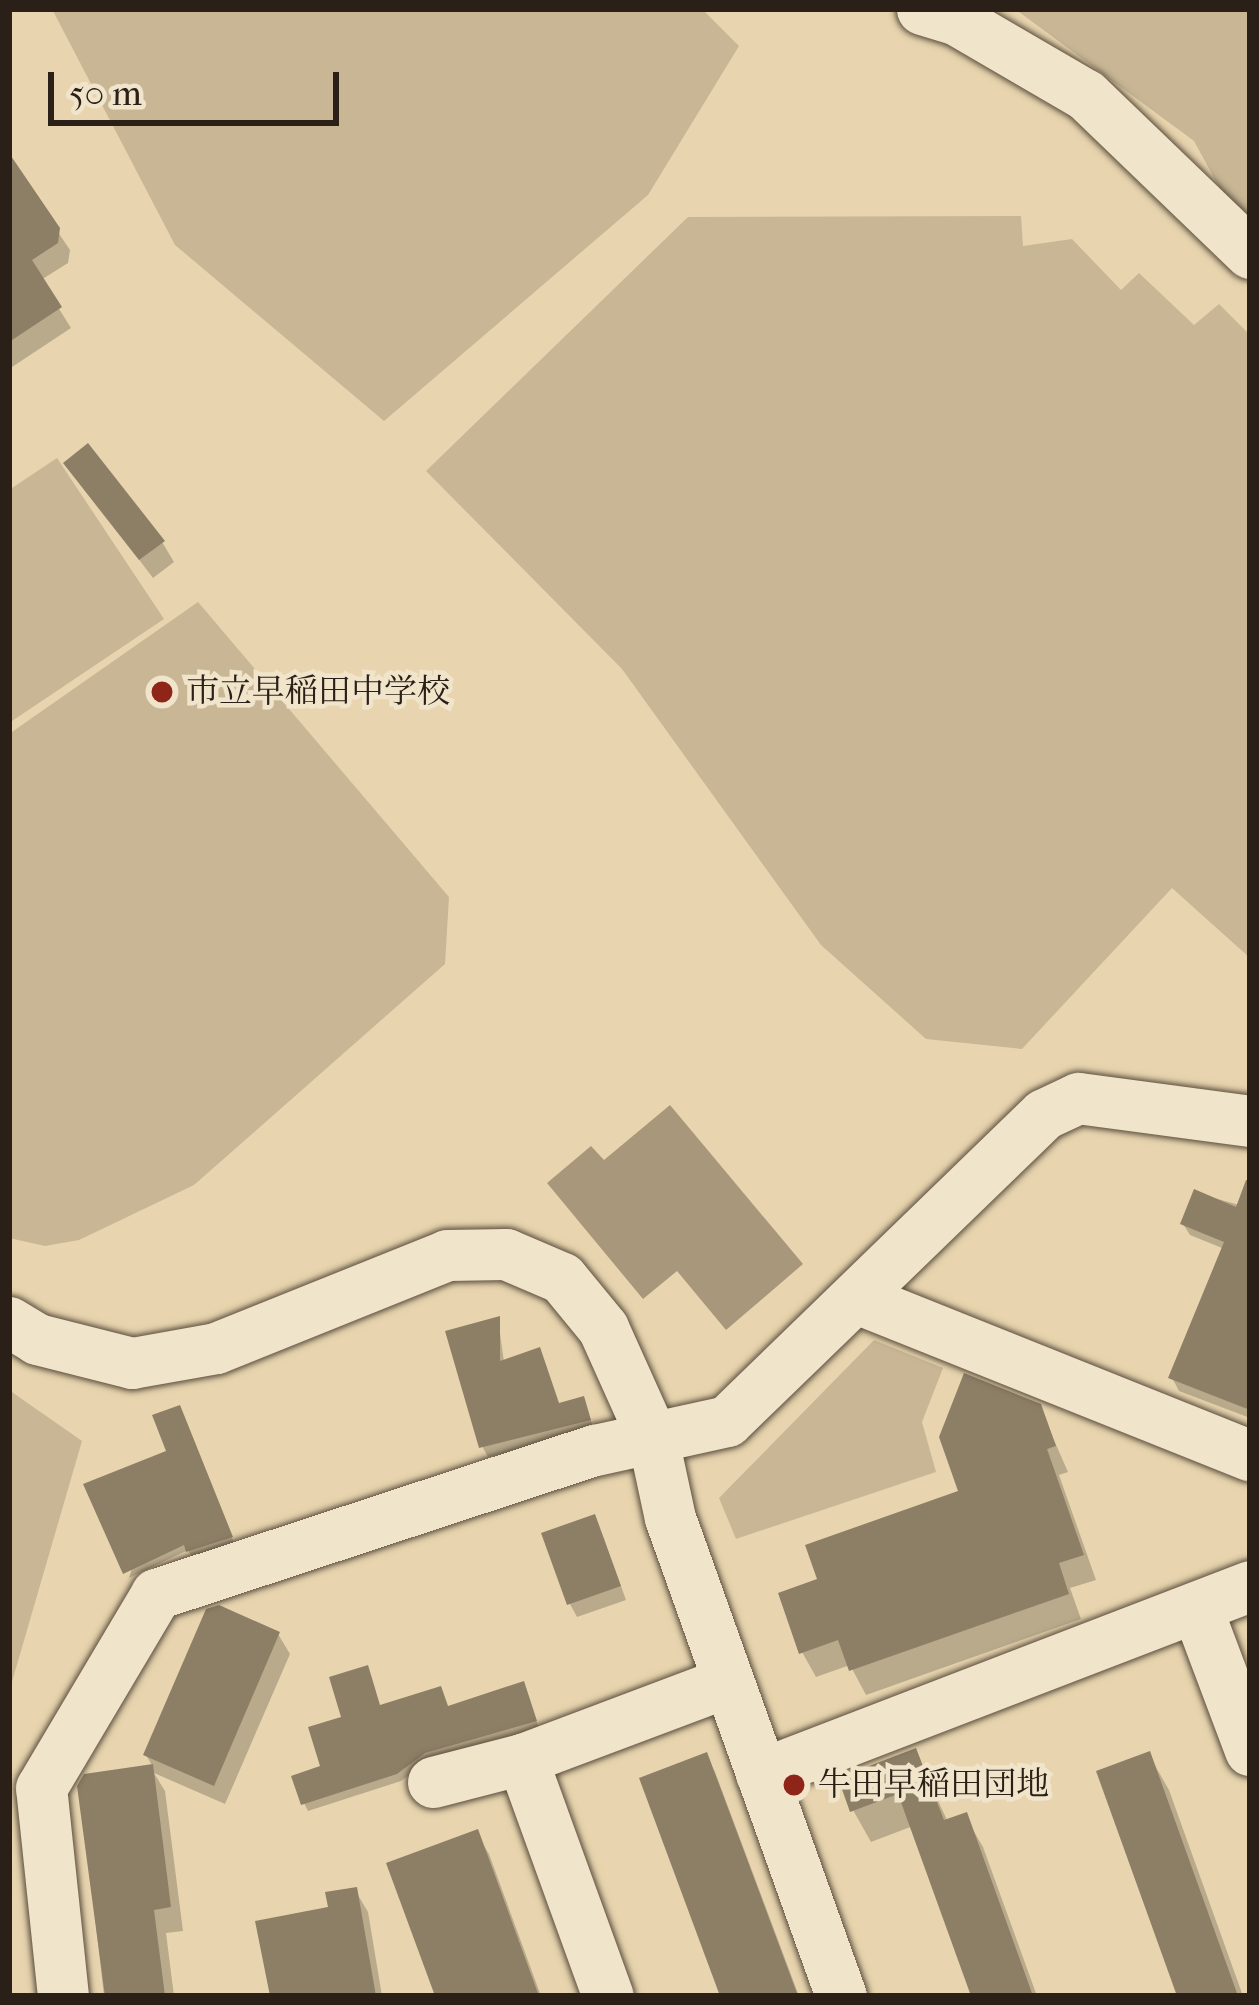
<!DOCTYPE html>
<html>
<head>
<meta charset="utf-8">
<style>
  body { margin:0 }
  #map { position:relative; width:1259px; height:2005px; overflow:hidden; background:#e8d5af; font-family:"IM FELL French Canon","Noto Serif JP",serif }
  div>[style] { position:absolute }
  .green>* { inset:0; background:#c8b695 }
  .water>* { inset:0; background:#a8977b }
  .shadow>* { inset:0; background:#0003 }
  .building>* { inset:0; background:#8d7e66 }
  .roads { filter:drop-shadow(0 0 3px #5a4d3d) drop-shadow(0 0 3px #5a4d3d) }
  .minor>* { height:51px; margin:-25.5px; padding:0 25.5px; transform-origin:25.5px; border-radius:25.5px; background:#f0e4cb }
  .dots>* { width:33px; height:33px; translate:-50% -50%; box-sizing:border-box; border:6px solid #f0e4cb; border-radius:50% }
  span { translate:-50% -50%; white-space:nowrap; text-align:center; line-height:1.15; -webkit-text-stroke:9px #f0e4cb; paint-order:stroke }
  .poi-label { font-size:33px; color:#2b2017 }
  .left { translate:0 -50%; text-align:left }
  .frame { position:absolute; inset:0; border:12px solid #2b2017; pointer-events:none }
  .scale { position:absolute; left:48px; top:72px; width:291px; height:54px; box-sizing:border-box; border:6px solid #2b2017; border-top:0; padding-left:15px; font-size:36px; line-height:42px; white-space:nowrap; color:#2b2017; -webkit-text-stroke:9px #f0e4cb; paint-order:stroke }
</style>
</head>
<body>
<div id="map">
  <div class="green">
    <i style="clip-path:polygon(52px 9px,702px 9px,739px 46px,648px 195px,384px 421px,175px 245px)"></i>
    <i style="clip-path:polygon(1015px 9px,1250px 9px,1250px 220px,1231px 209px,1194px 141px)"></i>
    <i style="clip-path:polygon(1021px 216px,1023px 246px,1072px 239px,1121px 290px,1139px 273px,1194px 325px,1219px 304px,1250px 335px,1250px 958px,1172px 888px,1022px 1049px,926px 1039px,821px 945px,622px 669px,426px 471px,688px 217px)"></i>
    <i style="clip-path:polygon(57px 458px,164px 619px,9px 723px,9px 490px)"></i>
    <i style="clip-path:polygon(198px 602px,449px 897px,445px 964px,194px 1185px,79px 1240px,45px 1246px,9px 1238px,9px 734px)"></i>
    <i style="clip-path:polygon(874px 1340px,943px 1368px,922px 1422px,936px 1472px,736px 1539px,719px 1498px)"></i>
    <i style="clip-path:polygon(9px 1390px,82px 1441px,9px 1692px)"></i>
  </div>
  <div class="water">
    <i style="clip-path:polygon(670px 1105px,803px 1264px,726px 1330px,677px 1271px,643px 1299px,547px 1183px,591px 1146px,604px 1160px)"></i>
  </div>
  <div class="shadow">
    <i style="clip-path:polygon(9px 159px,70px 250px,68px 263px,41px 280px,71px 328px,9px 369px)"></i>
    <i style="clip-path:polygon(67px 464px,162px 542px,174px 562px,153px 578px)"></i>
    <i style="clip-path:polygon(1196px 1193px,1250px 1208px,1250px 1299px,1222px 1248px,1190px 1235px,1183px 1224px)"></i>
    <i style="clip-path:polygon(498px 1319px,504px 1362px,560px 1406px,582px 1399px,595px 1431px,488px 1457px,482px 1446px)"></i>
    <i style="clip-path:polygon(1250px 1348px,1250px 1418px,1179px 1391px,1172px 1378px)"></i>
    <i style="clip-path:polygon(1039px 1406px,1068px 1472px,1059px 1475px,1096px 1580px,1070px 1588px,1081px 1619px,866px 1695px,850px 1665px,816px 1677px,802px 1652px,821px 1581px,962px 1493px)"></i>
    <i style="clip-path:polygon(182px 1414px,234px 1543px,192px 1557px,188px 1550px,129px 1578px)"></i>
    <i style="clip-path:polygon(601px 1531px,626px 1600px,577px 1617px,570px 1604px)"></i>
    <i style="clip-path:polygon(278px 1634px,290px 1654px,225px 1804px,154px 1773px,165px 1791px,183px 1931px,166px 1933px,174px 1996px,104px 1996px,80px 1786px,153px 1767px,146px 1755px)"></i>
    <i style="clip-path:polygon(527px 1692px,539px 1729px,430px 1760px,401px 1781px,308px 1811px,304px 1803px,324px 1768px,380px 1708px,448px 1709px)"></i>
    <i style="clip-path:polygon(915px 1752px,948px 1822px,965px 1816px,983px 1847px,1037px 1996px,974px 1996px,913px 1826px,871px 1842px,853px 1810px)"></i>
    <i style="clip-path:polygon(1149px 1755px,1169px 1790px,1243px 1996px,1180px 1996px)"></i>
    <i style="clip-path:polygon(706px 1756px,715px 1772px,799px 1996px,723px 1996px)"></i>
    <i style="clip-path:polygon(476px 1833px,489px 1854px,541px 1996px,438px 1996px)"></i>
    <i style="clip-path:polygon(355px 1890px,368px 1912px,382px 1996px,275px 1996px,331px 1910px)"></i>
  </div>
  <div class="building">
    <i style="clip-path:polygon(9px 153px,60px 228px,58px 243px,32px 260px,62px 307px,9px 342px)"></i>
    <i style="clip-path:polygon(88px 443px,165px 541px,139px 560px,63px 463px)"></i>
    <i style="clip-path:polygon(1246px 1180px,1250px 1181px,1250px 1410px,1168px 1378px,1224px 1242px,1180px 1224px,1194px 1189px,1236px 1207px)"></i>
    <i style="clip-path:polygon(500px 1316px,500px 1361px,540px 1347px,559px 1403px,584px 1396px,591px 1420px,479px 1448px,445px 1331px)"></i>
    <i style="clip-path:polygon(964px 1373px,1041px 1404px,1056px 1446px,1047px 1449px,1084px 1555px,1059px 1563px,1069px 1594px,849px 1671px,838px 1640px,799px 1654px,778px 1593px,817px 1579px,805px 1545px,958px 1491px,939px 1437px)"></i>
    <i style="clip-path:polygon(180px 1405px,233px 1537px,186px 1552px,184px 1545px,123px 1574px,83px 1484px,166px 1451px,152px 1415px)"></i>
    <i style="clip-path:polygon(595px 1514px,621px 1586px,567px 1605px,541px 1533px)"></i>
    <i style="clip-path:polygon(219px 1605px,280px 1632px,214px 1786px,143px 1755px,206px 1609px)"></i>
    <i style="clip-path:polygon(368px 1665px,380px 1705px,441px 1686px,448px 1706px,524px 1681px,537px 1721px,425px 1753px,397px 1774px,301px 1805px,291px 1776px,320px 1766px,308px 1727px,341px 1717px,329px 1677px)"></i>
    <i style="clip-path:polygon(916px 1748px,944px 1820px,967px 1812px,1033px 1996px,971px 1996px,898px 1794px,850px 1812px,838px 1778px)"></i>
    <i style="clip-path:polygon(1150px 1751px,1238px 1996px,1177px 1996px,1096px 1771px)"></i>
    <i style="clip-path:polygon(707px 1752px,798px 1996px,720px 1996px,639px 1778px)"></i>
    <i style="clip-path:polygon(153px 1764px,171px 1907px,154px 1910px,165px 1996px,105px 1996px,77px 1786px,84px 1774px)"></i>
    <i style="clip-path:polygon(478px 1829px,539px 1996px,435px 1996px,386px 1863px)"></i>
    <i style="clip-path:polygon(357px 1887px,376px 1996px,270px 1996px,255px 1921px,328px 1907px,325px 1892px)"></i>
  </div>
  <div class="roads">
    <div class="minor">
      <i style="left:922px;top:9px;width:37px;rotate:17deg"></i>
      <i style="left:957px;top:20px;width:149px;rotate:30.2deg"></i>
      <i style="left:1086px;top:95px;width:228px;rotate:43.9deg"></i>
      <i style="left:859px;top:1299px;width:421px;rotate:21.8deg"></i>
      <i style="left:9px;top:1322px;width:33px;rotate:31deg"></i>
      <i style="left:37px;top:1339px;width:98px;rotate:14.2deg"></i>
      <i style="left:132px;top:1363px;width:85px;rotate:-10.1deg"></i>
      <i style="left:216px;top:1348px;width:249px;rotate:-21.9deg"></i>
      <i style="left:447px;top:1255px;width:59px;rotate:-1deg"></i>
      <i style="left:506px;top:1254px;width:61px;rotate:23.2deg"></i>
      <i style="left:562px;top:1278px;width:65px;rotate:50.6deg"></i>
      <i style="left:603px;top:1328px;width:122px;rotate:65.8deg"></i>
      <i style="left:653px;top:1439px;width:81px;rotate:77.9deg"></i>
      <i style="left:670px;top:1518px;width:508px;rotate:70.32deg"></i>
      <i style="left:1197px;top:1609px;width:151px;rotate:69.4deg"></i>
      <i style="left:522px;top:1759px;width:252px;rotate:70.1deg"></i>
      <i style="left:761px;top:1774px;width:524px;rotate:-21.03deg"></i>
      <i style="left:433px;top:1782px;width:92px;rotate:-14.5deg"></i>
      <i style="left:522px;top:1759px;width:219px;rotate:-20.6deg"></i>
      <i style="left:63px;top:1996px;width:209px;rotate:-96deg"></i>
      <i style="left:41px;top:1788px;width:226px;rotate:-59.3deg"></i>
      <i style="left:156px;top:1594px;width:462px;rotate:-18.2deg"></i>
      <i style="left:595px;top:1450px;width:135px;rotate:-12.4deg"></i>
      <i style="left:727px;top:1421px;width:441px;rotate:-44.1deg"></i>
      <i style="left:1044px;top:1114px;width:38px;rotate:-25deg"></i>
      <i style="left:1078px;top:1098px;width:174px;rotate:7.6deg"></i>
    </div>
  </div>
  <div class="dots">
    <i style="left:162px;top:692px;background:#8f2418"></i>
    <i style="left:794px;top:1785px;background:#8f2418"></i>
  </div>
  <div class="poi-label">
    <span class="left" style="left:186px;top:692px">市立早稲田中学校</span>
    <span class="left" style="left:818px;top:1785px">牛田早稲田団地</span>
  </div>
  <div class="frame"></div>
  <div class="scale">50 m</div>
</div>
</body>
</html>
